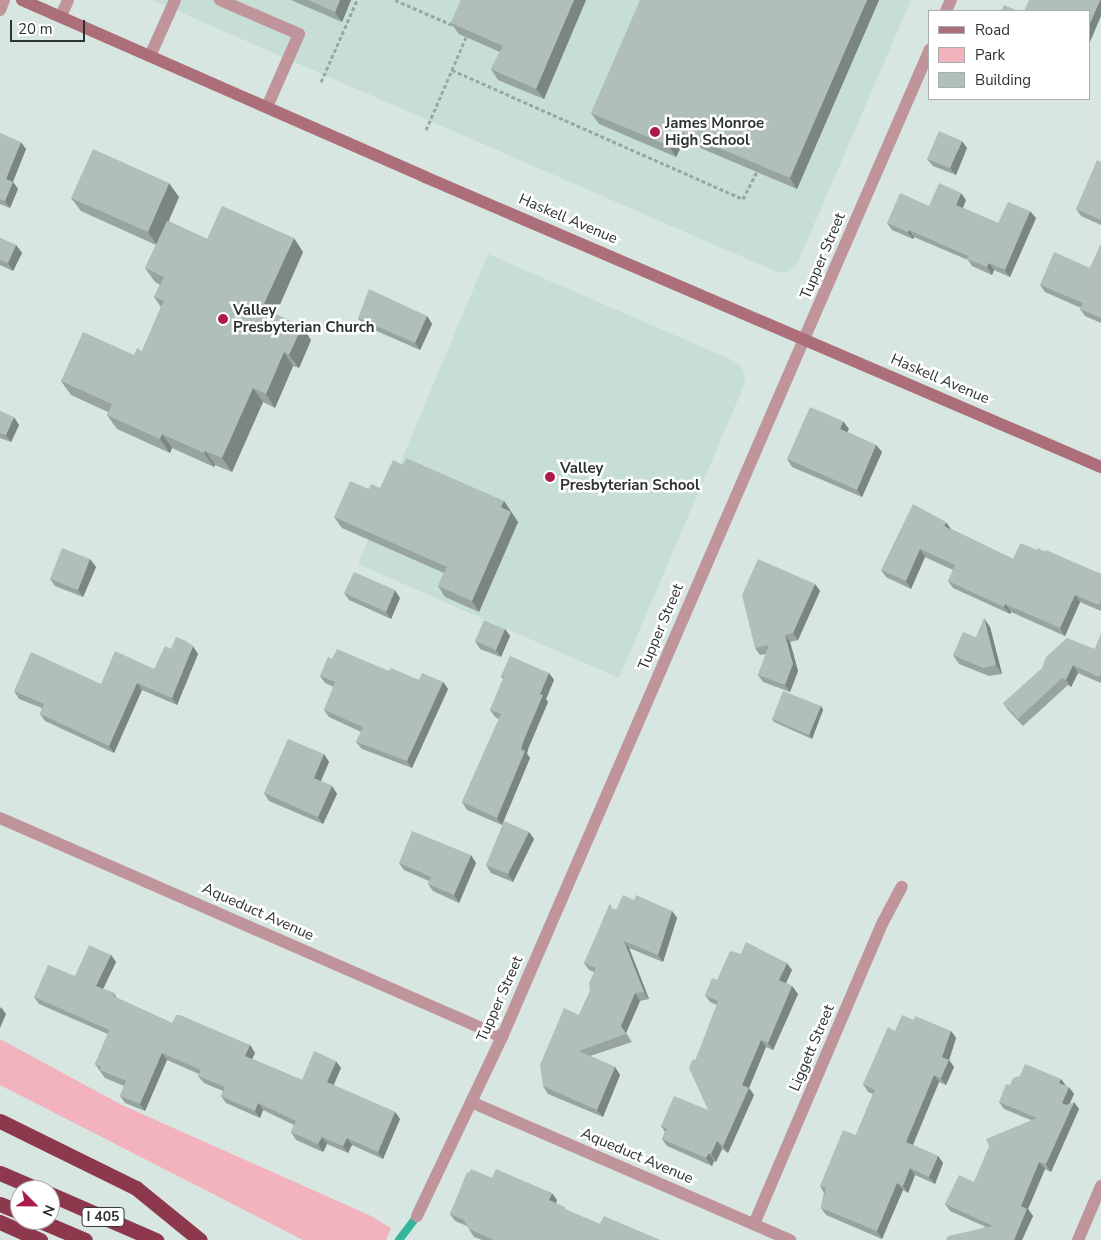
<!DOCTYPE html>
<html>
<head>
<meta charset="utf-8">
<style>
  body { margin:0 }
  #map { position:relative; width:1101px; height:1240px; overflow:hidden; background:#d7e6e1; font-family:"Nunito Sans",sans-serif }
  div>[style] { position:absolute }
  .built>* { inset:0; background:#c6ded6 }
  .green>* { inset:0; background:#f3b3be }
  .stream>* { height:8px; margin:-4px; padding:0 4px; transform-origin:4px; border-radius:4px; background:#35b599 }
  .path>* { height:3px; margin-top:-1.5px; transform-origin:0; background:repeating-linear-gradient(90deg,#9aa6a2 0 4px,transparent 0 6.5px) }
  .service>* { height:12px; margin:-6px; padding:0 6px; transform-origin:6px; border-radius:6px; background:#c0949b }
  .minor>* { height:12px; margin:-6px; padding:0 6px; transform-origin:6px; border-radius:6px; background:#c0949b }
  .tertiary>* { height:12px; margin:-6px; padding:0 6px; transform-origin:6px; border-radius:6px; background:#c0949b }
  .secondary>* { height:12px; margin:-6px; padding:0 6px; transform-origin:6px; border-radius:6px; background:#ac6e79 }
  .motorway>* { height:15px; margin:-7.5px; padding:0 7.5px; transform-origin:7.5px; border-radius:7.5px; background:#8d384d }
  .wall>* { inset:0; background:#97a4a0 }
  .shaded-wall>* { inset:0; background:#7b8682 }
  .building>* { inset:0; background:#b0bfba }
  .dots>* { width:14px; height:14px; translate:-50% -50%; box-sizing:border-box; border:2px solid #fff; border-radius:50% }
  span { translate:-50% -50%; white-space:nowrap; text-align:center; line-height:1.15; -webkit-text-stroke:5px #fff; paint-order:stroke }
  .shield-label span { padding:1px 4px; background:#fff; border:1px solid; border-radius:4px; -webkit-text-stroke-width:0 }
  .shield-label { font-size:14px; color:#2d3331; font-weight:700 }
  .poi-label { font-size:15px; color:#2d3331; font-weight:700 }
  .left { translate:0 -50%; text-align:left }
  .street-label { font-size:15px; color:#2d3331 }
  .legend { position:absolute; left:928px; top:10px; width:162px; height:90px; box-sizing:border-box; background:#fff; border:1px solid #abadad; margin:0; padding:6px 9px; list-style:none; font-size:15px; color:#2d3331 }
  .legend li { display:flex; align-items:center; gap:10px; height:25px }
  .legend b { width:25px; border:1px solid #abadad }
  .north { position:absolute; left:10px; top:1180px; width:50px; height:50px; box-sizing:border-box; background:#fff; border:1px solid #abadad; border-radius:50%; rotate:113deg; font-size:14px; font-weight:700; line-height:20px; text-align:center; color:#2d3331 }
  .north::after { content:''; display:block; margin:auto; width:18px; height:22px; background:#ac1a4d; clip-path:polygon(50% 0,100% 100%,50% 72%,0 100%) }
  .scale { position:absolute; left:10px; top:20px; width:75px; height:22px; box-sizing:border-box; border:2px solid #2d3331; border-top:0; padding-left:6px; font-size:15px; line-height:18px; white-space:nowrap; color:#2d3331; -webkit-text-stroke:4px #fff; paint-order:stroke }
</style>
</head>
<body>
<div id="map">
  <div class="built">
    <i style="clip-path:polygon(152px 0,911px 0,797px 264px,788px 272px,777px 272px)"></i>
    <i style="clip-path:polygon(488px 254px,732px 360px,741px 366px,744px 372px,745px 380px,742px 390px,619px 678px,358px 564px)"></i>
  </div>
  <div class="green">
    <i style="clip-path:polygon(0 1039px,122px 1105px,369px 1215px,391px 1228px,386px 1240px,303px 1240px,0 1085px)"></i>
  </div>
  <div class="stream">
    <i style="left:399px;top:1240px;width:30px;rotate:-53deg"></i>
  </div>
  <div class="path">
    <i style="left:395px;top:0;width:65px;rotate:23.4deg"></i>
    <i style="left:452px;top:70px;width:318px;rotate:23.9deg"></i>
    <i style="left:743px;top:199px;width:30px;rotate:-63deg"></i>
    <i style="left:321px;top:82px;width:90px;rotate:-66.3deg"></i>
    <i style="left:426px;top:130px;width:101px;rotate:-66.7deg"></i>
  </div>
  <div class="service">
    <i style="left:220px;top:0;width:86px;rotate:23.3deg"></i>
    <i style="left:299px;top:34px;width:80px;rotate:113.7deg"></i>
    <i style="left:0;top:10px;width:11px;rotate:-68deg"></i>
    <i style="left:61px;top:16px;width:17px;rotate:-66deg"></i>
    <i style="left:150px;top:56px;width:61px;rotate:-65.9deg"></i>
  </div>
  <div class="minor">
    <i style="left:0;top:818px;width:548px;rotate:23.57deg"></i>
    <i style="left:471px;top:1102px;width:348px;rotate:23.4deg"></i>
    <i style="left:417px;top:1216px;width:198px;rotate:-64.6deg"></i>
    <i style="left:502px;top:1037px;width:761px;rotate:-66.6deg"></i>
    <i style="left:754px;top:1224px;width:328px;rotate:-66.9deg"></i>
    <i style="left:883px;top:922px;width:40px;rotate:-62deg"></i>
    <i style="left:1078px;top:1240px;width:59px;rotate:-66.9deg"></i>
  </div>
  <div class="tertiary">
    <i style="left:946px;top:11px;width:12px;rotate:-66deg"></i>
    <i style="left:804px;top:339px;width:316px;rotate:-66.5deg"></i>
  </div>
  <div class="secondary">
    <i style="left:22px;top:0;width:440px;rotate:23.7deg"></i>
    <i style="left:425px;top:177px;width:736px;rotate:23.22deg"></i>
  </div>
  <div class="motorway">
    <i style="left:0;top:1121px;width:152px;rotate:26.2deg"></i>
    <i style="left:136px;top:1188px;width:82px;rotate:39.1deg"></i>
    <i style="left:0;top:1173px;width:43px;rotate:23deg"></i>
    <i style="left:50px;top:1194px;width:116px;rotate:23.5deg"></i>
    <i style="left:0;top:1204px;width:22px;rotate:22deg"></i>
    <i style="left:38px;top:1220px;width:51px;rotate:23.1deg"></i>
    <i style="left:0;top:1222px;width:44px;rotate:24.2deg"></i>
  </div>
  <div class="wall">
    <i style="clip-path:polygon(291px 0,351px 0,342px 22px)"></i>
    <i style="clip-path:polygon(461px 0,586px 0,544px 99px,498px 80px,491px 69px,500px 52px,459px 34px,451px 23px)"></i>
    <i style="clip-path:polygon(879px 0,797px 189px,684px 141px,676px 157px,599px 124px,591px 113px)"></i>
    <i style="clip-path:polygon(0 133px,26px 149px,13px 182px,18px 189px,10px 208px,0 204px)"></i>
    <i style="clip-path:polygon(967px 148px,956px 175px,933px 166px,927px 159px)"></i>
    <i style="clip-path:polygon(1101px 162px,1101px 225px,1081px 216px,1076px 209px)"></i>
    <i style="clip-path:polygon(179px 197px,168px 221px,207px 239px,303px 252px,276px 314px,311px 340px,299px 368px,293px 366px,275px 408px,263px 402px,232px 472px,215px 465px,214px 467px,172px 448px,170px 453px,117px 429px,107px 415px,108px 412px,71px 395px,61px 381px,134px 355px,142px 351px,161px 307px,154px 297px,160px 285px,155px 282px,145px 268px,156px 245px,81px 211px,71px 198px)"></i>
    <i style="clip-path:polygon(966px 200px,963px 208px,998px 223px,1036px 218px,1010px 277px,994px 270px,992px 275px,972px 266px,968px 260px,914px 237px,913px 239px,892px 230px,887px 223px,929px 206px)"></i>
    <i style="clip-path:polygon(0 238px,16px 245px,22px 253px,13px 271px,0 265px)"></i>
    <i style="clip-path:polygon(1101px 244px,1101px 323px,1085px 316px,1080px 309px,1081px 308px,1045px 292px,1040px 285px,1090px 268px)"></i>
    <i style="clip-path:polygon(427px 316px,432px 324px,420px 350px,363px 325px,358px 318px)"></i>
    <i style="clip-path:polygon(0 411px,19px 425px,11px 442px,0 438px)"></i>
    <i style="clip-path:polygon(849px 429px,847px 432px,876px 445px,882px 452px,862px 497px,792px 467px,787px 459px)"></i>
    <i style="clip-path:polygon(403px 465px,504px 501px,518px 522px,479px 612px,445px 597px,438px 586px,444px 573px,342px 528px,334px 517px,369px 489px,380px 488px)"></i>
    <i style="clip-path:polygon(951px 529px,1013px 559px,1037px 550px,1046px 552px,1101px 574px,1101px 611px,1080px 602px,1065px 636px,1011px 612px,1010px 614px,953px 588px,948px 581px,953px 570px,925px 557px,911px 589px,886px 577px,881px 570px)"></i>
    <i style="clip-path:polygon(90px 559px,96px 567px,83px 597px,55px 586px,50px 579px)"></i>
    <i style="clip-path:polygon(815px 584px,820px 591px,798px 640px,790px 642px,798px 671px,790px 692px,763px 682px,758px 675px,766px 654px,760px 655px,755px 648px)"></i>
    <i style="clip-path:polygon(344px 593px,400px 598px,391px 619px,349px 600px)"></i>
    <i style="clip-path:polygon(990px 627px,1002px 674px,989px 676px,959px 664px,953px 655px,976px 637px)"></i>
    <i style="clip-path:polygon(505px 629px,510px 636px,501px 657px,480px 649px,475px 641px)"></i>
    <i style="clip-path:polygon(1101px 634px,1101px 683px,1078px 673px,1071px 687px,1068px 685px,1023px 726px,1008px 710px,1003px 703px,1095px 649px)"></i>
    <i style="clip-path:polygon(171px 649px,198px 654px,177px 705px,142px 690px,114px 753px,45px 721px,40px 714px,42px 708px,19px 699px,14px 691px,101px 684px,154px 669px)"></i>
    <i style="clip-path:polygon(332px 659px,389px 671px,419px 680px,443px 682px,448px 689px,412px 768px,362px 749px,356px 742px,361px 732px,329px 717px,324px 710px,334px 687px,325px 683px,320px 676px)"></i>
    <i style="clip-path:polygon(549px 673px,554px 680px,546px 699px,548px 702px,528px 749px,527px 754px,530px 758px,502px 825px,467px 810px,462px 802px,499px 719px,495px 717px,490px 710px,503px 679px,501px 676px)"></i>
    <i style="clip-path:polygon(821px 706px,823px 710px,812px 739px,774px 722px,772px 719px)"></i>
    <i style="clip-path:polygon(324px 754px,329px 762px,321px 781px,332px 786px,337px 794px,323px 824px,269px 801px,264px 793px)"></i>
    <i style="clip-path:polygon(529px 832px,534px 839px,513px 882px,491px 873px,486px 865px)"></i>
    <i style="clip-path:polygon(399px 863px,476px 863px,459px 903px,433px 891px,428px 884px,429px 881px,404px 870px)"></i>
    <i style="clip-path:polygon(634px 900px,672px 911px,677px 918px,663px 962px,629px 948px,649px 999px,640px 1001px,626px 1033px,632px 1042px,590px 1056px,615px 1067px,620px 1075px,603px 1117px,548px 1094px,543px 1086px,579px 1015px,590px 991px,594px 972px,589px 970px,584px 963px,614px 909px,616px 910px)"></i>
    <i style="clip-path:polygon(111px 955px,116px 962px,103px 989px,114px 993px,117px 998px,172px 1023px,250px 1045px,255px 1053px,252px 1059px,302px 1080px,341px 1068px,333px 1085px,395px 1112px,400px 1119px,383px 1159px,352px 1145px,348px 1153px,327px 1144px,323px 1152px,296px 1140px,291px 1132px,294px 1125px,263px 1110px,260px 1118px,226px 1103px,221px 1096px,223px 1091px,204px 1083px,198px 1076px,199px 1074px,167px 1060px,145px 1111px,125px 1103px,120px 1096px,124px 1086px,105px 1078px,95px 1064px,108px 1034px,39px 1004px,34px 997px,75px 976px)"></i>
    <i style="clip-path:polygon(792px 970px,786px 983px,792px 986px,798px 994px,773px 1050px,766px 1047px,749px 1088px,754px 1095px,728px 1153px,722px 1149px,716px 1162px,714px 1161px,712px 1166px,667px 1146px,662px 1139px,665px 1132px,661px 1126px,708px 1110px,696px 1059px,717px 1005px,710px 1002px,705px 995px,717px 980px)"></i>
    <i style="clip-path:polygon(895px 1031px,951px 1031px,956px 1038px,949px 1060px,954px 1067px,946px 1085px,939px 1082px,913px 1145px,938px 1156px,943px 1163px,935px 1184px,915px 1175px,908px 1193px,903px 1190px,882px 1239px,826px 1215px,821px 1208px,824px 1193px,820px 1186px,856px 1135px,873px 1094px,868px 1092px,863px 1084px)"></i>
    <i style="clip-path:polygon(1061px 1079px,1065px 1085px,1074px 1094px,1069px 1104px,1079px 1109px,1051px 1172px,1045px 1169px,1028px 1209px,1033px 1216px,1022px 1240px,946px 1240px,986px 1227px,950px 1211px,945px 1204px,974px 1182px,1031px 1120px,1004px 1109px,999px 1102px,1010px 1085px)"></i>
    <i style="clip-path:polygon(469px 1173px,492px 1178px,557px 1200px,556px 1203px,568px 1211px,600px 1224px,660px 1240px,482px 1240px,474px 1237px,467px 1226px,455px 1221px,450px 1214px)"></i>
  </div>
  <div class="shaded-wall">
    <i style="clip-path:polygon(340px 0,351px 0,342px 22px,335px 12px)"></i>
    <i style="clip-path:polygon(574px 0,586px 0,544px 99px,536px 89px)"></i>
    <i style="clip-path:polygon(867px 0,879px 0,797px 189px,790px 178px)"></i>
    <i style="clip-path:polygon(1100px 0,1101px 0,1101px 16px,1090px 42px,1090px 23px)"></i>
    <i style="clip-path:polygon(676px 130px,684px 141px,676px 157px,669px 146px)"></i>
    <i style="clip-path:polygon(962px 141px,967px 148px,956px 175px,950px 168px)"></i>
    <i style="clip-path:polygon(21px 142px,26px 149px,11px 186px,6px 179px)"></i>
    <i style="clip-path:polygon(13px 182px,18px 189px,10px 208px,5px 201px)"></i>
    <i style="clip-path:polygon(169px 183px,179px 197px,158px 246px,148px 232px)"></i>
    <i style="clip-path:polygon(961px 193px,966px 200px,961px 212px,956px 205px)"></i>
    <i style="clip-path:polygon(1030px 211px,1036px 218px,1010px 277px,1005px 270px)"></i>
    <i style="clip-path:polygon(909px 230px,914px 237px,913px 239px,908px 232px)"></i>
    <i style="clip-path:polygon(294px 238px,303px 252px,272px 322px,262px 308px)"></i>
    <i style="clip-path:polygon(16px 245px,22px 253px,13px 271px,8px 263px)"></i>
    <i style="clip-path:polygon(989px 263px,994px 270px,992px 275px,987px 267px)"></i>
    <i style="clip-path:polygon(427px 316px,432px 324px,420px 350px,415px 343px)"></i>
    <i style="clip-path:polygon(302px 326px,311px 340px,299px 368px,289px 355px)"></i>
    <i style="clip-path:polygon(284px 352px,293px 366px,275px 408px,266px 394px)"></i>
    <i style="clip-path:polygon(253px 388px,263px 402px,232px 472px,222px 458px)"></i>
    <i style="clip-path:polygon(14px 417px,19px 425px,11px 442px,6px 435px)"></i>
    <i style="clip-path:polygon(843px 421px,849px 429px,845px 436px,840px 429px)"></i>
    <i style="clip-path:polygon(162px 434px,172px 448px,170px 453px,160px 439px)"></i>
    <i style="clip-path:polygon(876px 445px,882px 452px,862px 497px,857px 490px)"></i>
    <i style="clip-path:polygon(205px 451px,215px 465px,214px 467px,204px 453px)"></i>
    <i style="clip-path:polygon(504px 501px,518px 522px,479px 612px,472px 601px,501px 507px)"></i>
    <i style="clip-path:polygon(946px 522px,951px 529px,949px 533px,944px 526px)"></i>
    <i style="clip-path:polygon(920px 549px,925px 557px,911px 589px,906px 581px)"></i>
    <i style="clip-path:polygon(90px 559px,96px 567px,83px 597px,78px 590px)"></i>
    <i style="clip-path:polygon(815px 584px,820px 591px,798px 640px,793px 633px)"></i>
    <i style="clip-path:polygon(395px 590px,400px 598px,391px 619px,386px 612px)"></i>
    <i style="clip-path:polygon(1075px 595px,1080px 602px,1065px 636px,1060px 628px)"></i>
    <i style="clip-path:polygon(1005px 604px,1011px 612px,1010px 614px,1004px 607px)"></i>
    <i style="clip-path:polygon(984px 618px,990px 627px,1002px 674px,996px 665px)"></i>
    <i style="clip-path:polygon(505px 629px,510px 636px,501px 657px,496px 650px)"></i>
    <i style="clip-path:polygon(785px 635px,790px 642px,798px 671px,790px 692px,785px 685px)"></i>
    <i style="clip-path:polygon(193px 646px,198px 654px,177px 705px,172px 698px)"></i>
    <i style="clip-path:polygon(1073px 665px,1078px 673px,1071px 687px,1066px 680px)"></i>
    <i style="clip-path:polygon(549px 673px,554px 680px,546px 699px,548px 702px,528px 749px,527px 754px,530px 758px,502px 825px,497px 818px,540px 694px)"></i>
    <i style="clip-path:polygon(443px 682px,448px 689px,412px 768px,407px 761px)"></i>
    <i style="clip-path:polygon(137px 683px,142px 690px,114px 753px,109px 746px)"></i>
    <i style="clip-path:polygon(821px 706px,823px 710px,812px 739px,809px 735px)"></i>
    <i style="clip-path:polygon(324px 754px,329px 762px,319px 785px,314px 778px)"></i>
    <i style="clip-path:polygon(332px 786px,337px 794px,323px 824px,318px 817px)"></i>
    <i style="clip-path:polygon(529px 832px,534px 839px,513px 882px,508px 874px)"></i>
    <i style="clip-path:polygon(471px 855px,476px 863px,459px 903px,454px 895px)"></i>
    <i style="clip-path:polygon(672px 911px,677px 918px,663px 962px,658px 955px)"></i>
    <i style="clip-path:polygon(624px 941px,629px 948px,649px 999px,644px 992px)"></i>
    <i style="clip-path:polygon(111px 955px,116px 962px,101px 993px,96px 986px)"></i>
    <i style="clip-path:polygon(787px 963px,792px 970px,784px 987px,779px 980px)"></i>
    <i style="clip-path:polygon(792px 986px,798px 994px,773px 1050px,768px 1043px)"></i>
    <i style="clip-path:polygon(635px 993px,640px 1001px,626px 1033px,632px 1042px,621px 1026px)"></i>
    <i style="clip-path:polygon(1px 1007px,6px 1014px,0 1028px,0 1009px)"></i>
    <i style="clip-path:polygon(951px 1031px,956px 1038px,949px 1060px,954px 1067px,946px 1085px,941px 1078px,942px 1057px)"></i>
    <i style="clip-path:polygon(761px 1040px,766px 1047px,749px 1088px,754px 1095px,728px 1153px,723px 1146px,742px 1085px)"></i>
    <i style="clip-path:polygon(250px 1045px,255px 1053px,250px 1063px,245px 1056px)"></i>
    <i style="clip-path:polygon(162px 1053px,167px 1060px,145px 1111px,140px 1104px)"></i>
    <i style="clip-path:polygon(336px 1061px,341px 1068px,332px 1089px,327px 1082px)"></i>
    <i style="clip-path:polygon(615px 1067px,620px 1075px,603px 1117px,597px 1110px)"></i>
    <i style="clip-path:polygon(934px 1075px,939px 1082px,911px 1149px,906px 1142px)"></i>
    <i style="clip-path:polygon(1061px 1079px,1066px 1086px,1059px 1083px)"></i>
    <i style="clip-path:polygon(1069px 1087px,1074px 1094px,1067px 1110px,1062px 1103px)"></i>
    <i style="clip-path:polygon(1074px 1102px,1079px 1109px,1051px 1172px,1046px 1164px)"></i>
    <i style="clip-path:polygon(258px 1103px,263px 1110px,260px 1118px,255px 1111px)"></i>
    <i style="clip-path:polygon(395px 1112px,400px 1119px,383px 1159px,378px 1152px)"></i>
    <i style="clip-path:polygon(322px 1137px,327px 1144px,323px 1152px,318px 1144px)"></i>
    <i style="clip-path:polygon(347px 1138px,352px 1145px,348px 1153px,343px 1146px)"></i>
    <i style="clip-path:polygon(717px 1141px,722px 1149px,716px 1162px,711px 1154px)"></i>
    <i style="clip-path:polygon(709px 1153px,714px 1161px,712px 1166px,706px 1158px)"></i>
    <i style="clip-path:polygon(938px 1156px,943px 1163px,935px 1184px,929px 1177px)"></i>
    <i style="clip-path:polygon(1039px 1162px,1045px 1169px,1028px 1209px,1033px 1216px,1022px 1240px,1014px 1240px,1021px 1206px)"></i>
    <i style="clip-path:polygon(910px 1168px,915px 1175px,908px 1193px,903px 1186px)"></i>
    <i style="clip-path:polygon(897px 1183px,903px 1190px,882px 1239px,877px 1231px)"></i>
    <i style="clip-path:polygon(552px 1193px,557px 1200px,554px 1207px,549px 1200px)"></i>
  </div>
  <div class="building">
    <i style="clip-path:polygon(308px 0,340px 0,335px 12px)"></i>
    <i style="clip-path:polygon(461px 0,574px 0,536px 89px,491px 69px,503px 46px,451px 23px)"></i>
    <i style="clip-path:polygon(640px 0,867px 0,790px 178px,676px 130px,669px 146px,591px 113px)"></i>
    <i style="clip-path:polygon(1029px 0,1100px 0,1090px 23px,1090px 11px,1024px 11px)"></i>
    <i style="clip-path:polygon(1004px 5px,1018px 11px,1001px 11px)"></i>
    <i style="clip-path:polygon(939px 131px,962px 141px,950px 168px,927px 159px)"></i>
    <i style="clip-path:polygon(0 133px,21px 142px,6px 179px,13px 182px,5px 201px,0 199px)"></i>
    <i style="clip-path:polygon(93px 149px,169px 183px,148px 232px,71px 198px)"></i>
    <i style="clip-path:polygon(1097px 160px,1101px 162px,1101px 220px,1076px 209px)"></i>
    <i style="clip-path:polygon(939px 183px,961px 193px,956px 205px,998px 223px,1008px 202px,1030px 211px,1005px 270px,989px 263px,987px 267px,967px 259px,968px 256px,909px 230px,908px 232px,887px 223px,900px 193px,929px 206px)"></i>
    <i style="clip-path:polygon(222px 206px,294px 238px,262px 308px,302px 326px,289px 355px,284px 352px,266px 394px,253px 388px,222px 458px,205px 451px,204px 453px,162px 434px,160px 439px,107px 415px,112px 404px,61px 381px,83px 332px,134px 355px,137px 348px,142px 351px,164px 301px,154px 297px,164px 277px,145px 268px,167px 221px,207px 239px)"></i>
    <i style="clip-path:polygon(0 238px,16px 245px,8px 263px,0 260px)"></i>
    <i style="clip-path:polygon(1101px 244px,1101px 318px,1080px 309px,1083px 303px,1040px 285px,1054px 252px,1090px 268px)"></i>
    <i style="clip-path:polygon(369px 289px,427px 316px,415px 343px,358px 318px)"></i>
    <i style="clip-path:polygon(810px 407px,843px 421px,840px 429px,876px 445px,857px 490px,787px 459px)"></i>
    <i style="clip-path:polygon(0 411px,14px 417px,6px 435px,0 433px)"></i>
    <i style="clip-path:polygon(406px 458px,504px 501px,501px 507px,511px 512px,472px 601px,438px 586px,447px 567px,334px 517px,350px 481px,369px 489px,371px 484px,380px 488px,393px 460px,403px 465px)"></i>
    <i style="clip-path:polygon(913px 504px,946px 522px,944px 526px,1013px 559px,1020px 544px,1023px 544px,1037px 550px,1038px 548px,1046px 552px,1046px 550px,1101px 574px,1101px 600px,1099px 605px,1075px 595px,1060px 628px,1005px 604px,1004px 607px,948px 581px,955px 565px,920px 549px,906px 581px,881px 570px)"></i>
    <i style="clip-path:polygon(62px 548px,90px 559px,78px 590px,50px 579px)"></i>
    <i style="clip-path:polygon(758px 559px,815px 584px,793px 633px,785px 635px,793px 664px,785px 685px,758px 675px,769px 645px,755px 648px,742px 595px)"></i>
    <i style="clip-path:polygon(354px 572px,395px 590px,386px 612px,344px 593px)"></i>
    <i style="clip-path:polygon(984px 618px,996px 665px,983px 668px,953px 655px,963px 632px,976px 637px)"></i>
    <i style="clip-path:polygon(484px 620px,505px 629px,496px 650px,475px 641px)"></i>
    <i style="clip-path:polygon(1101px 634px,1101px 673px,1099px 677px,1073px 665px,1066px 680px,1062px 678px,1018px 719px,1003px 703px,1042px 668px,1046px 657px,1067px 638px,1095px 649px)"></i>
    <i style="clip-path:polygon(176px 637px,186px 641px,193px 646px,172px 698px,137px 683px,109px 746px,40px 714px,44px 704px,14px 691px,31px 652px,101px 684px,115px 651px,154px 669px,165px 646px,171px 649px)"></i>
    <i style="clip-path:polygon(337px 649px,389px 671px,391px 668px,419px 680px,422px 673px,443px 682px,407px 761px,356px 742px,363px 727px,324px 710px,335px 682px,320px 676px,328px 657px,332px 659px)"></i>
    <i style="clip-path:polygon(510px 656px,549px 673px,540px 694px,543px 695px,523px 742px,521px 749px,525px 751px,497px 818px,462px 802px,501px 714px,490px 710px,504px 677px,501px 676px)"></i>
    <i style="clip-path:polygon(783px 691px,821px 706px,809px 735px,772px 719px)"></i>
    <i style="clip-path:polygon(288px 739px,324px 754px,314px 778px,332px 786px,318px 817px,264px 793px)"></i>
    <i style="clip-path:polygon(504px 821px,529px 832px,508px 874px,486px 865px)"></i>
    <i style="clip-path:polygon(412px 831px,471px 855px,454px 895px,428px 884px,431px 877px,399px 863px)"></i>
    <i style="clip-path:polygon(623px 895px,634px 900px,636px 895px,672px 911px,658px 955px,624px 941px,644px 992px,635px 993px,621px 1026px,626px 1034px,579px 1051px,615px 1067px,597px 1110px,543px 1086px,540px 1065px,564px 1008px,579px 1015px,590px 991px,589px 983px,596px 968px,584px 963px,610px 903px,612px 908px,616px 910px)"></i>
    <i style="clip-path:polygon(746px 942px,787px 963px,779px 980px,792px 986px,768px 1043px,761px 1040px,742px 1085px,749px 1088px,723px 1146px,717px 1141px,711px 1154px,709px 1153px,706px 1158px,662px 1139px,667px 1129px,661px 1126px,674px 1096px,708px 1110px,689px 1068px,692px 1060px,696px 1059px,718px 1001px,705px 995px,712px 978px,717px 980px,730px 951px,741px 954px)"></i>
    <i style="clip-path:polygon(89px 945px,111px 955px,96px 986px,114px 993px,113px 996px,172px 1023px,176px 1015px,180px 1015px,250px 1045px,245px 1056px,302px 1080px,314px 1051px,336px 1061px,327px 1082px,395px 1112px,378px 1152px,347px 1138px,343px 1146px,322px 1137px,318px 1144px,291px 1132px,296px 1121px,258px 1103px,255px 1111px,221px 1096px,225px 1087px,198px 1076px,201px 1070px,162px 1053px,140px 1104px,120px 1096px,126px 1081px,100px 1070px,101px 1067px,95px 1064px,109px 1030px,34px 997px,48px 965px,75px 976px)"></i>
    <i style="clip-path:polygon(902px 1015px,914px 1020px,915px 1016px,951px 1031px,942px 1057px,949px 1060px,941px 1078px,934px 1075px,906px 1142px,938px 1156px,929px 1177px,910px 1168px,903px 1186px,897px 1183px,877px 1231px,821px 1208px,826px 1188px,820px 1186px,843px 1130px,856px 1135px,875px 1090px,863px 1084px,888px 1027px,895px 1031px)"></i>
    <i style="clip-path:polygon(1025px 1064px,1061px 1079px,1059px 1083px,1069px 1087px,1062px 1103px,1066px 1105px,1074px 1102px,1046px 1164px,1039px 1162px,1021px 1206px,1027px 1209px,1014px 1240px,946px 1240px,948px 1236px,993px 1226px,945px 1204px,959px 1175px,974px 1182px,989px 1146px,986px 1139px,1037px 1118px,999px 1102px,1006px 1084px,1010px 1085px,1013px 1078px,1020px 1076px)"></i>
    <i style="clip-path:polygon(471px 1169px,492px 1178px,496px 1169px,552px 1193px,549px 1200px,565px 1207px,565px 1209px,600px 1224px,604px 1216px,660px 1240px,494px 1240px,469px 1229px,464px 1220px,450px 1214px,467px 1172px,469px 1173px)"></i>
  </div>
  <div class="dots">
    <i style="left:655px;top:132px;background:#ac1a4d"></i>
    <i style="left:223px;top:319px;background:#ac1a4d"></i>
    <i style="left:550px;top:477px;background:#ac1a4d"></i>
  </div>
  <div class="shield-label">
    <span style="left:103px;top:1217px">I 405</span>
  </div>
  <div class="poi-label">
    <span class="left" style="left:665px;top:132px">James Monroe<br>High School</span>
    <span class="left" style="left:233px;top:319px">Valley<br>Presbyterian Church</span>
    <span class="left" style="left:560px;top:477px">Valley<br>Presbyterian School</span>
  </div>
  <div class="street-label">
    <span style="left:568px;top:219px;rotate:23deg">Haskell Avenue</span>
    <span style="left:823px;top:256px;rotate:-67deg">Tupper Street</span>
    <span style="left:940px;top:379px;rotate:23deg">Haskell Avenue</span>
    <span style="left:661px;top:627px;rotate:-67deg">Tupper Street</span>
    <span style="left:258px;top:912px;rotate:24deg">Aqueduct Avenue</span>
    <span style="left:500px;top:999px;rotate:-66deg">Tupper Street</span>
    <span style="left:812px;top:1048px;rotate:-67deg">Liggett Street</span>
    <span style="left:637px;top:1156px;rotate:23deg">Aqueduct Avenue</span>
  </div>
  <ul class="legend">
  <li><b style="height:6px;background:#ac6e79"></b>Road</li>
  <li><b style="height:14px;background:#f3b3be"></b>Park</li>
  <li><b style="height:14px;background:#b0bfba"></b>Building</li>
  </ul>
  <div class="north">N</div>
  <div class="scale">20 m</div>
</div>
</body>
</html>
